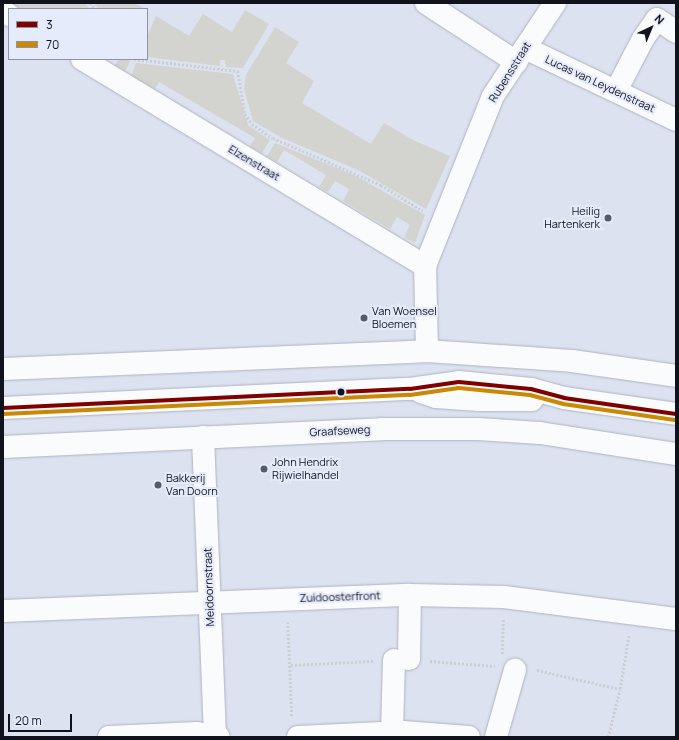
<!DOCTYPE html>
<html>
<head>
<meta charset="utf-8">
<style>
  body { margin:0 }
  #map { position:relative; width:679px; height:740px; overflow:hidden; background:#dde2f1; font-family:Manrope,sans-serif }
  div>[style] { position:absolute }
  .green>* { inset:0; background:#d3d4cf }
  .path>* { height:2.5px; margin-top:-1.25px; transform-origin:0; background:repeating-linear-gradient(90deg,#ccced2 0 2px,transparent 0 4px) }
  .roads { filter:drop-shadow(0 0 1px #afb3be) drop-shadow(0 0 1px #afb3be) }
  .minor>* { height:22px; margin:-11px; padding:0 11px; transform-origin:11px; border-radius:11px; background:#fafbfd }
  .bus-1>* { height:4px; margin:-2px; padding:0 2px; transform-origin:2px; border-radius:2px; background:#800000 }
  .bus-2>* { height:4px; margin:-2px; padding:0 2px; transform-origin:2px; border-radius:2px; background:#c98806 }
  .dots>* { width:11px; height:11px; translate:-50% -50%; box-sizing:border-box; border:2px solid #e6ebfc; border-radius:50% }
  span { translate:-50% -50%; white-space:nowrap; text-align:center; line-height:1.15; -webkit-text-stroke:4px #e6ebfc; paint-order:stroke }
  .street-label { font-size:11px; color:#10121c }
  .poi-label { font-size:11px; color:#10121c }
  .right { translate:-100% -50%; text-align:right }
  .left { translate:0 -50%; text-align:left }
  .frame { position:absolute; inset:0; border:4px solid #10121c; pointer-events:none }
  .legend { position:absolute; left:8px; top:8px; width:140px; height:52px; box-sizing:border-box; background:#e6ebfc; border:1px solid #9094a2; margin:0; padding:5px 7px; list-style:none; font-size:12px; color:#10121c }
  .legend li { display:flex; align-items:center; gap:8px; height:20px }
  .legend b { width:20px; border:1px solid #9094a2 }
  .north { position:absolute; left:631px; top:8px; width:40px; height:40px; -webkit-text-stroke:3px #e6ebfc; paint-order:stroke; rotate:44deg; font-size:11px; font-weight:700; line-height:16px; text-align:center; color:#10121c }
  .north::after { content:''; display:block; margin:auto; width:14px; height:18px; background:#10121c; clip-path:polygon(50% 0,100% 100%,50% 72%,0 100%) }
  .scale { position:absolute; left:8px; top:714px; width:64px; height:18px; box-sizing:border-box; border:2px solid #10121c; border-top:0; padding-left:5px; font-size:12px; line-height:14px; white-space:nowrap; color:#10121c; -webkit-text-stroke:3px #e6ebfc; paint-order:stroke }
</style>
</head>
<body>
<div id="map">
  <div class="green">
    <i style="clip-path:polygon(8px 3px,85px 3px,90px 9px,19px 9px)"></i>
    <i style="clip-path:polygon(94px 3px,135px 3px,145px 9px,98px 9px)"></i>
    <i style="clip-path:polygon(245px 10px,269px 24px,243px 68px,226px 67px,225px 60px,220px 60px,220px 66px,147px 57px,147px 37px,156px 16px,189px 36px,203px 14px,232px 32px)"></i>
    <i style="clip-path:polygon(275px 27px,299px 42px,286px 63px,314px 81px,302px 103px,371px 144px,384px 123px,413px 140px,450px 156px,426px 209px,358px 170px,280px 137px,253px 121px,244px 89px,246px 75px)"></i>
    <i style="clip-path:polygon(119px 59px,131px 59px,125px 72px,114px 66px)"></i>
    <i style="clip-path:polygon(136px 63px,233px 74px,248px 125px,270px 140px,262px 153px,250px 146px,255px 138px,159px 82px,155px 89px,131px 76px)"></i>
    <i style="clip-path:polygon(275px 143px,356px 176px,425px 215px,415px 243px,404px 237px,410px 225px,397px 217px,390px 229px,343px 201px,349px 189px,335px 181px,328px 192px,319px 187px,326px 175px,284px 150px,277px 162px,267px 156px)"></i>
  </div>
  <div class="path">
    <i style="left:90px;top:3px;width:8px;rotate:50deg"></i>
    <i style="left:134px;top:59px;width:105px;rotate:6.6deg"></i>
    <i style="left:238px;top:71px;width:44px;rotate:80.8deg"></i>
    <i style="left:245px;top:114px;width:12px;rotate:55deg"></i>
    <i style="left:252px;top:124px;width:25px;rotate:34deg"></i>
    <i style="left:273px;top:138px;width:118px;rotate:23.5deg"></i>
    <i style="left:381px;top:185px;width:49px;rotate:31.8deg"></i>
    <i style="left:288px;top:622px;width:95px;rotate:87.6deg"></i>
    <i style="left:502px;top:654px;width:35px;rotate:-88deg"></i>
    <i style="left:430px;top:661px;width:65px;rotate:4.4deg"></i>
    <i style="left:291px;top:665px;width:82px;rotate:-2.8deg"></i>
    <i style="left:537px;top:670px;width:85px;rotate:12.9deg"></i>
    <i style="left:608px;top:737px;width:49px;rotate:-76deg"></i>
    <i style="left:620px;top:689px;width:56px;rotate:-80.7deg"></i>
  </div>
  <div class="roads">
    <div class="minor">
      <i style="left:426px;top:3px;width:108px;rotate:33.2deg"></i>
      <i style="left:3px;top:11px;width:7px;rotate:34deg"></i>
      <i style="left:525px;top:48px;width:167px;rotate:25.5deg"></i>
      <i style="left:82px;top:59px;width:401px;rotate:31.1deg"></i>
      <i style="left:616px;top:91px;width:59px;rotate:-62.6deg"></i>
      <i style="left:643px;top:39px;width:24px;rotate:-55deg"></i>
      <i style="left:657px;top:19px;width:23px;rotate:34deg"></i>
      <i style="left:427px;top:351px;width:85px;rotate:-91.3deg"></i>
      <i style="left:425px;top:266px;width:183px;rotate:-68.2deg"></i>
      <i style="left:493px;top:96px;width:112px;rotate:-56.3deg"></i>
      <i style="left:3px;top:369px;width:424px;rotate:-2.4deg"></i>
      <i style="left:427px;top:351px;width:145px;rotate:3.9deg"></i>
      <i style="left:572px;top:361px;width:105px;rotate:8.2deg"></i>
      <i style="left:421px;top:392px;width:16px;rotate:18deg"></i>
      <i style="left:436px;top:397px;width:43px;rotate:4deg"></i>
      <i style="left:479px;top:400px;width:53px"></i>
      <i style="left:3px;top:408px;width:407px;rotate:-2.7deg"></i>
      <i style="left:410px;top:389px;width:49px;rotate:-8.1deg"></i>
      <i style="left:459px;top:382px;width:72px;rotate:5.6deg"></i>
      <i style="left:531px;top:389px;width:34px;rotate:15deg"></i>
      <i style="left:564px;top:398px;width:113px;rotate:8.1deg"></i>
      <i style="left:203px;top:437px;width:300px;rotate:87.7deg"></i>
      <i style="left:3px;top:447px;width:379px;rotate:-2.7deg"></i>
      <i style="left:382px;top:429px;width:96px"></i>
      <i style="left:478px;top:429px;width:62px;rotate:3.7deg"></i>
      <i style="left:540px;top:433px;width:138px;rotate:8.8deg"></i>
      <i style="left:3px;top:611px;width:407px;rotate:-2.3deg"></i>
      <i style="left:410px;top:595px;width:94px;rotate:1.2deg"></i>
      <i style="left:504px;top:597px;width:173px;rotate:7.3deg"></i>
      <i style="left:409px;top:659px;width:64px;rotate:-89.1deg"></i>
      <i style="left:392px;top:732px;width:72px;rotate:-88.4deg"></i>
      <i style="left:109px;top:737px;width:88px;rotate:-2.6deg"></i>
      <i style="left:197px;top:733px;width:22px;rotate:10deg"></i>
      <i style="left:298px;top:737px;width:105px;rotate:-2.7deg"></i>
      <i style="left:403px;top:732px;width:66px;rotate:4.3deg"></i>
      <i style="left:496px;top:737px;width:70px;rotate:-74.2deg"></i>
    </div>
  </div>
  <div class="bus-1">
    <i style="left:3px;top:408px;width:407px;rotate:-2.7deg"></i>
    <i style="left:410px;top:389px;width:49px;rotate:-8.1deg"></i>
    <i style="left:459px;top:382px;width:72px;rotate:5.6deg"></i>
    <i style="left:531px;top:389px;width:34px;rotate:15deg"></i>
    <i style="left:564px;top:398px;width:113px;rotate:8.1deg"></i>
  </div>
  <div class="bus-2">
    <i style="left:3px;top:414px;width:407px;rotate:-2.7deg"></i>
    <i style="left:410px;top:395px;width:49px;rotate:-8.1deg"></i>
    <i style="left:459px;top:388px;width:71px;rotate:5.6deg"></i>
    <i style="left:530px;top:395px;width:34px;rotate:15deg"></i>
    <i style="left:563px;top:404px;width:113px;rotate:8.1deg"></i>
  </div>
  <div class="dots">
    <i style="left:608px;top:218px;background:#585b67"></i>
    <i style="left:364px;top:318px;background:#585b67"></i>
    <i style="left:341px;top:392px;background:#10121c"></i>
    <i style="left:264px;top:469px;background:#585b67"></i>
    <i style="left:158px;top:485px;background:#585b67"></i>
  </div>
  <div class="street-label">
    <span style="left:510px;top:72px;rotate:-58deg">Rubensstraat</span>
    <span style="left:600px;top:84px;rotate:25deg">Lucas van Leydenstraat</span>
    <span style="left:254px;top:163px;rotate:31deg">Elzenstraat</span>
    <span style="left:340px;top:431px;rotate:-3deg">Graafseweg</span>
    <span style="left:209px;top:587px;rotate:-92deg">Meidoornstraat</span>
    <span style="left:340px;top:597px;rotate:-2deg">Zuidoosterfront</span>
  </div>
  <div class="poi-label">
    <span class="right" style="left:600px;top:218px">Heilig<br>Hartenkerk</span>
    <span class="left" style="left:372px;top:318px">Van Woensel<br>Bloemen</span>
    <span class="left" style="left:272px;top:469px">John Hendrix<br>Rijwielhandel</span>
    <span class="left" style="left:166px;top:485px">Bakkerij<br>Van Doorn</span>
  </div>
  <div class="frame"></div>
  <ul class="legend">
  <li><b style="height:5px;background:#800000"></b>3</li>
  <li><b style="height:5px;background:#c98806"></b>70</li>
  </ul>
  <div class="north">N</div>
  <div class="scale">20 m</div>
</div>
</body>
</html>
